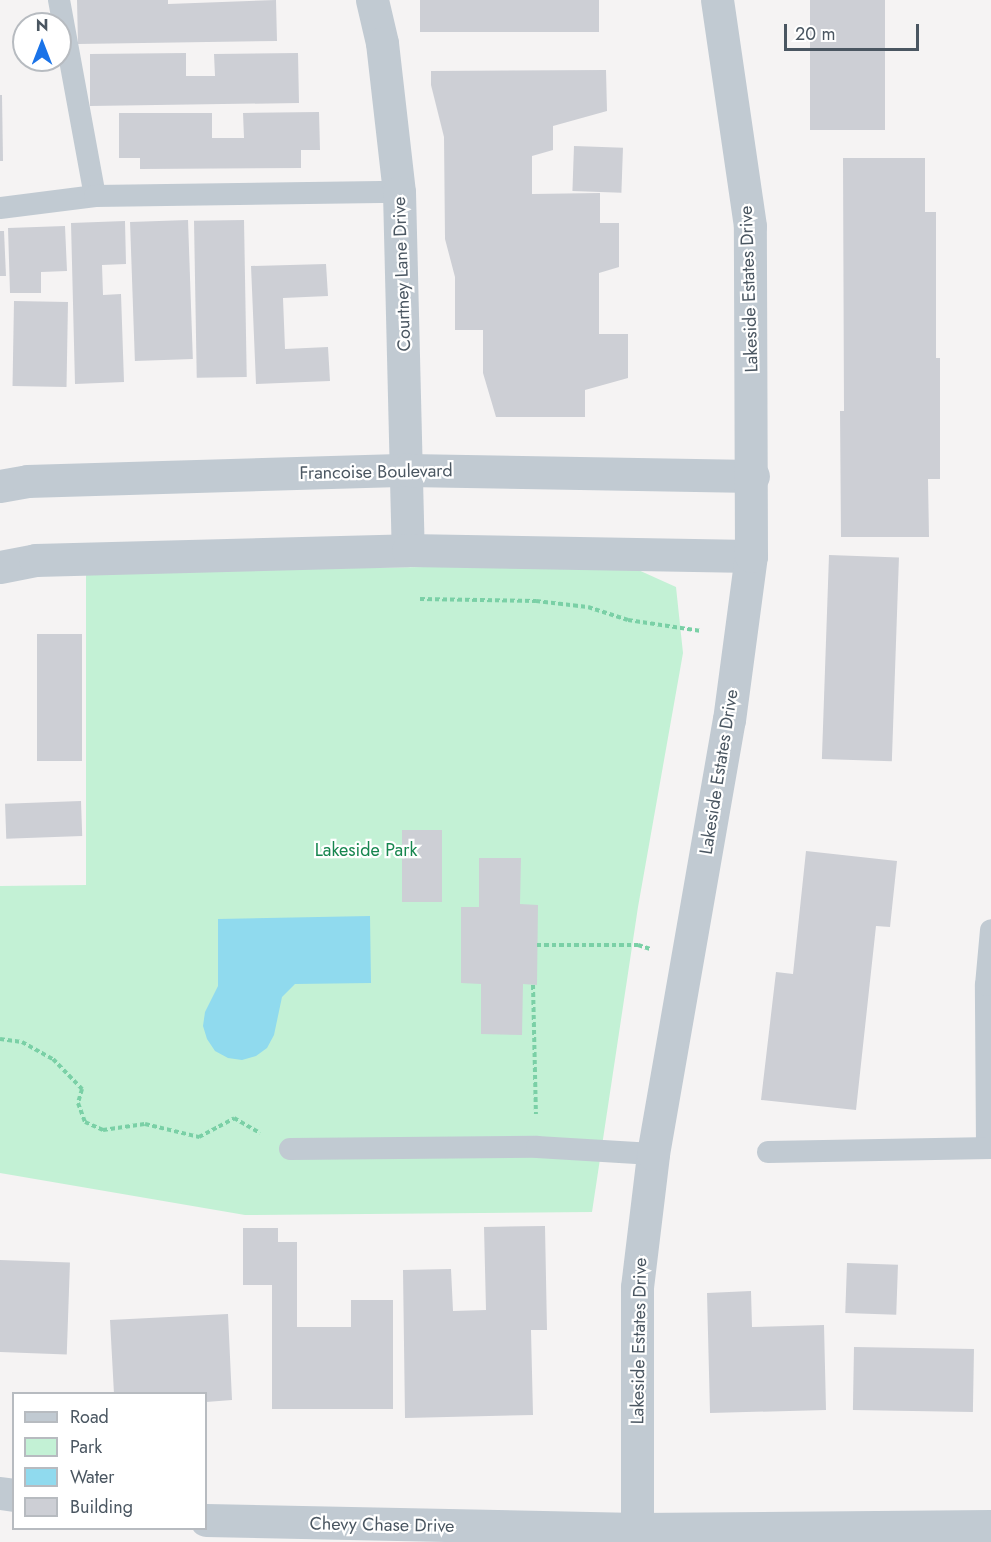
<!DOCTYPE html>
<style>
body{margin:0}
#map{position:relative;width:991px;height:1542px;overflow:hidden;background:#f5f3f3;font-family:Jost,sans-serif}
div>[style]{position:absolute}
.green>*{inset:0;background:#c3f1d5}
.water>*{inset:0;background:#90daee}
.building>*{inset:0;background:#cdcfd5;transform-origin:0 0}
.path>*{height:4px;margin-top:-2px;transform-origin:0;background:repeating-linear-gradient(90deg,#7ad0a6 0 4.5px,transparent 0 7.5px)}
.lane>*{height:22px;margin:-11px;padding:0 11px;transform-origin:11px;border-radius:11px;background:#c1cad2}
.street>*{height:33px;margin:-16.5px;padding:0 16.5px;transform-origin:16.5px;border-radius:16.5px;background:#c1cad2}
span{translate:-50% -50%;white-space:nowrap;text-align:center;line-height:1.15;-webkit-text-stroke:4.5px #fff;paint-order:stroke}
.street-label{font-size:18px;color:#4a5661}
.park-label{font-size:18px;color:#17864f}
.legend{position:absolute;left:12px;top:1392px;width:195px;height:138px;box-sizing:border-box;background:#fff;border:2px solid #b7bbc0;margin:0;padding:8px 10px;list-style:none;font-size:18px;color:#4a5661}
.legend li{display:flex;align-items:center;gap:12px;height:30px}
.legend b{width:30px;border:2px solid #b7bbc0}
.north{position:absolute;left:12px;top:12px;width:60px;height:60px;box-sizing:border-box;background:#fff;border:2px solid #b7bbc0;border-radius:50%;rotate:0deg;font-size:16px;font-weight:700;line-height:24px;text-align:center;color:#4a5661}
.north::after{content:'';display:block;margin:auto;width:21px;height:27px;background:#1a73e8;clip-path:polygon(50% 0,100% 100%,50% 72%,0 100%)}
.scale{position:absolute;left:784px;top:24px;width:135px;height:27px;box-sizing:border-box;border:3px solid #4a5661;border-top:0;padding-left:8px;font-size:18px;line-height:21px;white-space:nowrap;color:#4a5661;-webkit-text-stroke:4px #fff;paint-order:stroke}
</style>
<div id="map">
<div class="green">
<div style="clip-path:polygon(625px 564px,676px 587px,683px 653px,638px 907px,592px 1212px,245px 1215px,0 1173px,0 886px,86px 885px,86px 572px)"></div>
</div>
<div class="water">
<div style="clip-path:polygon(370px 916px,371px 983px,295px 984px,282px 997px,274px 1035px,267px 1048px,256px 1056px,242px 1060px,228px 1058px,215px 1051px,207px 1039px,203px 1026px,205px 1012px,218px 986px,218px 919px)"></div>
</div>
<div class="building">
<div style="clip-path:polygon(77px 0,168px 0,168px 4px,276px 0,277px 41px,78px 44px)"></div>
<div style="left:420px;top:0;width:179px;height:32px"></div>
<div style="left:810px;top:0;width:75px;height:130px"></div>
<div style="clip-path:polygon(186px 53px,186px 76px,215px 76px,214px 54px,298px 53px,299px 103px,90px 106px,90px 54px)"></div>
<div style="clip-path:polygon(606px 70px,607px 111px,553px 126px,553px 150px,532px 156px,532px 194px,600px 193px,600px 223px,619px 223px,619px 267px,599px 273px,599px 334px,628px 334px,628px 378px,585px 390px,585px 417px,496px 417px,483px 373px,483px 330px,455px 330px,455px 277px,445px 239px,444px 137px,431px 85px,431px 71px)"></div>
<div style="clip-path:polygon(0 95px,2px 95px,3px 161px,0 161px)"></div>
<div style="clip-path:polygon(319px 112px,320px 150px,301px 150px,301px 168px,140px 169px,140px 158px,119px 158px,119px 113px,212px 113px,212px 138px,244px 138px,243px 113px)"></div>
<div style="left:574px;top:146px;width:49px;height:45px;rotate:2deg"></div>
<div style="clip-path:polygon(843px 158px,925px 158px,925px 212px,936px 212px,936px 358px,940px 358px,940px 479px,928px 479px,929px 537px,841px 537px,840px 411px,844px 411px)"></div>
<div style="left:188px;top:220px;width:139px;height:58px;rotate:88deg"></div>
<div style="left:244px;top:220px;width:157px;height:50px;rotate:89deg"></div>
<div style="clip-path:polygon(125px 221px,126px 264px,102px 265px,103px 295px,121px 294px,124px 382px,75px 384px,71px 223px)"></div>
<div style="clip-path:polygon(65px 226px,67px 271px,41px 272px,41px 293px,10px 293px,8px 228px)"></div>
<div style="clip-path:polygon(0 231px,4px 231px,6px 276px,0 276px)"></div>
<div style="clip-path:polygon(326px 264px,328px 296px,283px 298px,285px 349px,328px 347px,330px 381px,256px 384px,251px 266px)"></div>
<div style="left:14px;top:301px;width:54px;height:85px;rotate:1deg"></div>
<div style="left:829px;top:555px;width:70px;height:204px;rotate:2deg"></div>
<div style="left:37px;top:634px;width:45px;height:127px"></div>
<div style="left:81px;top:801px;width:35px;height:76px;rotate:88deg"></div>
<div style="left:402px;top:830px;width:40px;height:72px"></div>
<div style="clip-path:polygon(806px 851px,897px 861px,890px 927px,876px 926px,856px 1110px,761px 1100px,776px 972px,793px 974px)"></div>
<div style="clip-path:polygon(479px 858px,521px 858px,520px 904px,538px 905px,537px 985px,523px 984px,522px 1035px,481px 1034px,481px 984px,461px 983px,461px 907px,479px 907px)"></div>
<div style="clip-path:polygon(545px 1226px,547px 1330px,531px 1330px,533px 1415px,405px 1418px,403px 1270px,451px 1269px,453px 1311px,486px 1310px,484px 1227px)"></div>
<div style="clip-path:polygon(243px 1228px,278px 1228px,278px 1242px,297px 1242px,297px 1327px,351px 1327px,351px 1300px,393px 1300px,393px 1409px,272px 1409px,272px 1285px,243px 1285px)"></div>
<div style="left:0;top:1260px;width:70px;height:92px;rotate:2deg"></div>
<div style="left:847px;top:1263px;width:51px;height:50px;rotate:2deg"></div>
<div style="clip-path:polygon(751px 1291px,752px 1327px,824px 1325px,826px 1410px,710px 1413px,707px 1293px)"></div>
<div style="clip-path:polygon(228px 1314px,232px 1400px,206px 1402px,206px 1394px,114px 1394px,110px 1320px)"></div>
<div style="left:854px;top:1347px;width:120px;height:63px;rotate:1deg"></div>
</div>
<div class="path">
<div style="left:420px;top:599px;width:116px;rotate:1deg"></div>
<div style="left:536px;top:601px;width:52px;rotate:6.6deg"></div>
<div style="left:588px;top:607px;width:42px;rotate:18deg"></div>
<div style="left:628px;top:620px;width:74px;rotate:8.6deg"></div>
<div style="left:537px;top:945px;width:101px"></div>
<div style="left:638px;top:945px;width:13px;rotate:18deg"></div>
<div style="left:533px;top:985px;width:129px;rotate:88.7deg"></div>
<div style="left:0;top:1039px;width:22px;rotate:8deg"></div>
<div style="left:22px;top:1042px;width:35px;rotate:29deg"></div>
<div style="left:53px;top:1059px;width:42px;rotate:46deg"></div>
<div style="left:82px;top:1089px;width:15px;rotate:106deg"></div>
<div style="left:78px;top:1103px;width:20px;rotate:70deg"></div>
<div style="left:85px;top:1122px;width:20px;rotate:24deg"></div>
<div style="left:103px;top:1130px;width:42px;rotate:-8.1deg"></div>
<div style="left:145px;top:1124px;width:56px;rotate:13.5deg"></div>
<div style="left:199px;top:1137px;width:40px;rotate:-28deg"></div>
<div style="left:234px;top:1118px;width:30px;rotate:30deg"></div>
</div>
<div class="lane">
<div style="left:59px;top:0;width:199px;rotate:79.6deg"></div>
<div style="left:0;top:208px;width:96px;rotate:-7.2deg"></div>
<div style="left:95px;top:196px;width:304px;rotate:-0.8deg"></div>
<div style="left:987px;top:1148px;width:163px;rotate:-90.4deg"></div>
<div style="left:986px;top:985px;width:55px;rotate:-84.8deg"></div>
<div style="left:290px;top:1149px;width:247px;rotate:-0.5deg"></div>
<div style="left:537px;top:1147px;width:116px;rotate:3.5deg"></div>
<div style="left:768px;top:1152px;width:223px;rotate:-1deg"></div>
</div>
<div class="street">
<div style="left:372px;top:0;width:44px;rotate:76.9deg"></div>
<div style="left:382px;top:43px;width:150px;rotate:83.5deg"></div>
<div style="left:399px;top:192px;width:358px;rotate:88.6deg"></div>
<div style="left:0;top:486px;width:27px;rotate:-10deg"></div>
<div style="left:27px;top:481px;width:381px;rotate:-1.7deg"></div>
<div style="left:408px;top:470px;width:345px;rotate:1deg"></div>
<div style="left:0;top:567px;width:36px;rotate:-11deg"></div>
<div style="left:35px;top:560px;width:373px;rotate:-1.5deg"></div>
<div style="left:408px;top:550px;width:343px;rotate:1deg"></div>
<div style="left:0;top:1493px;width:14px;rotate:8deg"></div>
<div style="left:206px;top:1520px;width:431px;rotate:1.2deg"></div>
<div style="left:637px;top:1529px;width:354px;rotate:-0.5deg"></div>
<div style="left:637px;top:1542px;width:255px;rotate:-90deg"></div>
<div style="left:637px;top:1287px;width:134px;rotate:-83.1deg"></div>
<div style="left:653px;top:1154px;width:441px;rotate:-80.1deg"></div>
<div style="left:729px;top:720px;width:165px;rotate:-82.4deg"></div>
<div style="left:751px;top:556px;width:330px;rotate:-90.2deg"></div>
<div style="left:750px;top:226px;width:228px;rotate:-98.3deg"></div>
</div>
<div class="street-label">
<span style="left:402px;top:274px;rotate:-92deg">Courtney Lane Drive</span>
<span style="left:749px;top:289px;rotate:-92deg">Lakeside Estates Drive</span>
<span style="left:376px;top:472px;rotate:-1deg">Francoise Boulevard</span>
<span style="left:719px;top:772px;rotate:-81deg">Lakeside Estates Drive</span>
<span style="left:639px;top:1341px;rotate:-89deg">Lakeside Estates Drive</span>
<span style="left:382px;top:1525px;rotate:1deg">Chevy Chase Drive</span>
</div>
<div class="park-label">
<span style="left:366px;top:850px">Lakeside Park</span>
</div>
<ul class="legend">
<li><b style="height:8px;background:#c1cad2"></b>Road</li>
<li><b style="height:16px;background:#c3f1d5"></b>Park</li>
<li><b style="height:16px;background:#90daee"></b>Water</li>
<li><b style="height:16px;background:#cdcfd5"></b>Building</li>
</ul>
<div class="north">N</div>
<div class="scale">20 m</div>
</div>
